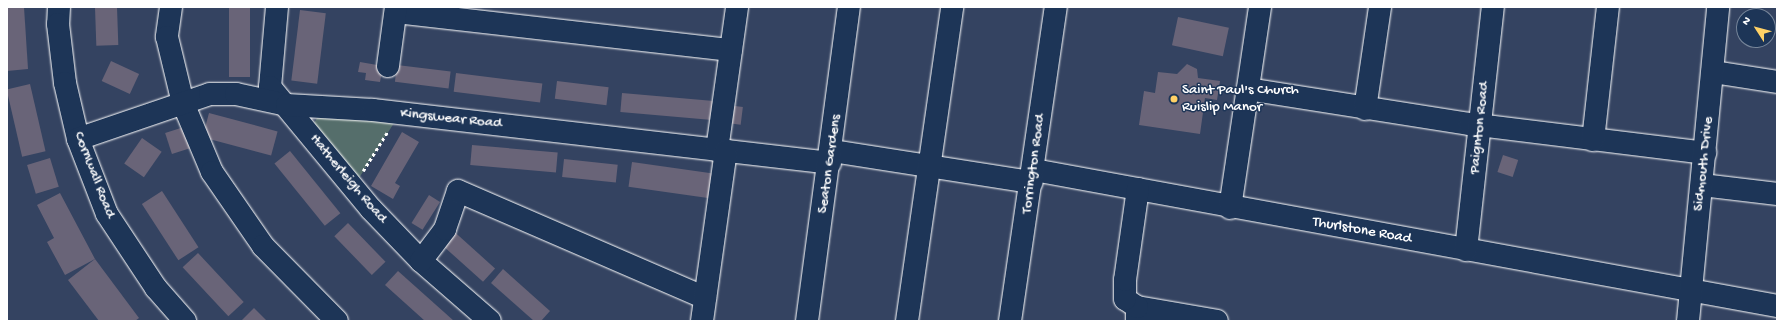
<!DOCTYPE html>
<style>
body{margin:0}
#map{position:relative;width:1784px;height:328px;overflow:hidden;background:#344361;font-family:"Gochi Hand",sans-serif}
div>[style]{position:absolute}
.green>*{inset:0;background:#556e6b}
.building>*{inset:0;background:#696478;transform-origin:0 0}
.path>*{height:2.5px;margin-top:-1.25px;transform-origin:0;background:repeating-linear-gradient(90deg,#fff 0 3px,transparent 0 6px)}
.roads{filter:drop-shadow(0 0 1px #fff) drop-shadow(0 0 1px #fff)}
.minor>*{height:22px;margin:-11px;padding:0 11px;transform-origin:11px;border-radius:11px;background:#1d3557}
.dots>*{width:11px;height:11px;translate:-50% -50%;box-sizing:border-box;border:2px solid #1d3557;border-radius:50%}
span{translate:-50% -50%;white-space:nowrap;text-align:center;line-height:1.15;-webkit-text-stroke:3px #1d3557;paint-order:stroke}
.poi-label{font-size:15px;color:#fff}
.left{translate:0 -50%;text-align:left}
.street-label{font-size:15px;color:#fff}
.frame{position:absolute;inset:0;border:8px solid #fff;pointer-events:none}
.north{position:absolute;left:1736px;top:8px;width:40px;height:40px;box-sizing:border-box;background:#1d3557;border:1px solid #77869a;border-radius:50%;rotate:306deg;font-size:11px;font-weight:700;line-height:16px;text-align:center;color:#fff}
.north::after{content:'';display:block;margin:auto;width:14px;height:18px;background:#ffd166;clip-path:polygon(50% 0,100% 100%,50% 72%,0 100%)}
</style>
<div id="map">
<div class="green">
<div style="clip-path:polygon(319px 115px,394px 123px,359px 178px,314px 123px)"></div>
</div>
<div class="building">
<div style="clip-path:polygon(7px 7px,24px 7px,28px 69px,7px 71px)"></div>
<div style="left:117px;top:7px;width:38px;height:22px;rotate:88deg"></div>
<div style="left:229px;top:7px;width:21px;height:70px"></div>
<div style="left:300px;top:10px;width:26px;height:71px;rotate:7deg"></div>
<div style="left:1178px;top:17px;width:52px;height:29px;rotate:12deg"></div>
<div style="left:111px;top:61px;width:31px;height:22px;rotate:25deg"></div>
<div style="clip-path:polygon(360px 62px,383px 66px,380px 82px,365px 80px,366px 73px,358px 72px)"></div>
<div style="clip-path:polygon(1187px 64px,1197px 69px,1198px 78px,1220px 81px,1217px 100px,1205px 98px,1200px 134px,1139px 125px,1144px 91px,1155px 93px,1158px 72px,1177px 74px)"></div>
<div style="left:397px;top:65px;width:54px;height:17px;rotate:7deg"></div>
<div style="left:456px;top:73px;width:87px;height:19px;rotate:7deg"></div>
<div style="left:557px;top:81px;width:52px;height:18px;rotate:7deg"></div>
<div style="left:30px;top:84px;width:69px;height:24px;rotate:77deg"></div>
<div style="left:622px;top:93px;width:95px;height:19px;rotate:5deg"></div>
<div style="left:727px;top:105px;width:16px;height:18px;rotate:7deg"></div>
<div style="left:209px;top:113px;width:71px;height:25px;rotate:15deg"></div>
<div style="left:187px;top:126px;width:22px;height:23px;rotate:72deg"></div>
<div style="clip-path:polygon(402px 132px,419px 142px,395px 183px,400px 186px,393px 199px,371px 186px)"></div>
<div style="left:142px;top:138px;width:24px;height:31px;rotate:35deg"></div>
<div style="left:472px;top:145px;width:86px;height:20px;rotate:5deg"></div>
<div style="left:290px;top:151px;width:80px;height:20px;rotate:51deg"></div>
<div style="left:1503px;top:155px;width:16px;height:18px;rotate:18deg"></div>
<div style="left:50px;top:158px;width:30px;height:24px;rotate:73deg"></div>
<div style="left:564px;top:159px;width:54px;height:18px;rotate:6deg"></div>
<div style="left:632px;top:162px;width:89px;height:25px;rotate:8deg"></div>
<div style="left:162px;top:191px;width:67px;height:24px;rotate:57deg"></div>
<div style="clip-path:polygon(60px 193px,95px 259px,65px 275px,47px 242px,54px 238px,37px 205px)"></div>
<div style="left:429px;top:195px;width:13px;height:33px;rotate:32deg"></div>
<div style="left:348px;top:223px;width:54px;height:19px;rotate:46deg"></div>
<div style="left:449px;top:227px;width:62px;height:18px;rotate:42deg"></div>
<div style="left:198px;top:253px;width:67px;height:21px;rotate:47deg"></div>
<div style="clip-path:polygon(95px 259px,139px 318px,135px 321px,99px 321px,68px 280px)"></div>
<div style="clip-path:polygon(503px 269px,550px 311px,541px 321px,534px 321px,491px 283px)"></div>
<div style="clip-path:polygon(398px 271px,454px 321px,425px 321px,385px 285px)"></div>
<div style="clip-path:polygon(254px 308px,267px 321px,241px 321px)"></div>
</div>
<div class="path">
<div style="left:363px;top:171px;width:47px;rotate:-58deg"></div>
</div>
<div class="roads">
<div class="minor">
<div style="left:59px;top:7px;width:17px;rotate:93deg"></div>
<div style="left:58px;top:24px;width:59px;rotate:83.2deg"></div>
<div style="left:65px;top:83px;width:57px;rotate:76.9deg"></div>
<div style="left:78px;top:139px;width:80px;rotate:68.9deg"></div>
<div style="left:107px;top:214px;width:89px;rotate:56.5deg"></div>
<div style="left:156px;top:288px;width:44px;rotate:48.7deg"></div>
<div style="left:171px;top:7px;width:30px;rotate:98deg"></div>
<div style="left:167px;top:37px;width:68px;rotate:76.4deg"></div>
<div style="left:183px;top:103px;width:75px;rotate:67.2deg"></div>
<div style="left:212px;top:172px;width:90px;rotate:55.4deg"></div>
<div style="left:263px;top:246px;width:105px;rotate:45.4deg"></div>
<div style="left:277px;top:7px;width:80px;rotate:95deg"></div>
<div style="left:270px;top:87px;width:158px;rotate:50.4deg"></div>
<div style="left:371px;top:209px;width:72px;rotate:46.1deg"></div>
<div style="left:421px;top:261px;width:91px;rotate:41deg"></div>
<div style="left:396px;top:12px;width:337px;rotate:6.5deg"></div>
<div style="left:388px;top:66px;width:60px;rotate:-82.3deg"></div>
<div style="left:1714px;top:72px;width:64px;rotate:9deg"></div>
<div style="left:1248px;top:89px;width:225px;rotate:9deg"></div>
<div style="left:1470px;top:124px;width:237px;rotate:7deg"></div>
<div style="left:1365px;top:109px;width:103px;rotate:-81.6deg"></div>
<div style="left:78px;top:139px;width:139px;rotate:-18.8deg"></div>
<div style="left:210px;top:94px;width:26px"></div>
<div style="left:236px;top:94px;width:52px;rotate:12.2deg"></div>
<div style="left:287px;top:105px;width:86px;rotate:3.3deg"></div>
<div style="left:373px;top:110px;width:460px;rotate:6.6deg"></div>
<div style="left:1593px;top:140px;width:134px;rotate:-83.6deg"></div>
<div style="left:717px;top:150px;width:144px;rotate:-82deg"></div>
<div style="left:833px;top:151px;width:201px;rotate:8.9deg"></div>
<div style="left:1034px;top:170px;width:755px;rotate:10.37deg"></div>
<div style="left:1702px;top:185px;width:76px;rotate:6.8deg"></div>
<div style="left:1230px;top:208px;width:203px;rotate:-81.5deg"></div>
<div style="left:1466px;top:250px;width:244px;rotate:-83.7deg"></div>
<div style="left:421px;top:261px;width:40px;rotate:-53deg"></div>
<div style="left:445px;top:229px;width:40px;rotate:-71.1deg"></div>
<div style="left:458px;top:191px;width:269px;rotate:23.4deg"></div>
<div style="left:1137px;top:307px;width:81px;rotate:9.9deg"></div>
<div style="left:702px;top:321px;width:172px;rotate:-82deg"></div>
<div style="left:807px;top:321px;width:317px;rotate:-82.4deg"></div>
<div style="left:907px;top:321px;width:317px;rotate:-81.8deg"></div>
<div style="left:1010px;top:321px;width:317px;rotate:-81.7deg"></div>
<div style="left:1137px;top:321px;width:14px;rotate:-90deg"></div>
<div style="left:1137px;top:307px;width:14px;rotate:-146deg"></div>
<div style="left:1125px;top:299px;width:19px;rotate:-90deg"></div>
<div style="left:1125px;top:280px;width:92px;rotate:-81.9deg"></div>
<div style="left:1688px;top:321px;width:315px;rotate:-84.5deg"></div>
</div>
</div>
<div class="dots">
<div style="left:1174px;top:99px;background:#ffd166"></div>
</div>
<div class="poi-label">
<span class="left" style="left:1182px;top:99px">Saint Paul's Church<br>Ruislip Manor</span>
</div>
<div class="street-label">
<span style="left:451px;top:119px;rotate:6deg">Kingswear Road</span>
<span style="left:1480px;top:128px;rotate:-84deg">Paignton Road</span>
<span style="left:830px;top:164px;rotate:-82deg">Seaton Gardens</span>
<span style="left:1034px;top:164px;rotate:-82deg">Torrington Road</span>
<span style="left:1704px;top:164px;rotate:-84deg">Sidmouth Drive</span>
<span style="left:94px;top:175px;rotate:69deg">Cornwall Road</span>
<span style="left:348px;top:179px;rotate:50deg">Hatherleigh Road</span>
<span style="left:1362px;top:231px;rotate:10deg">Thurlstone Road</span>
</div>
<div class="frame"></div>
<div class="north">N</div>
</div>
